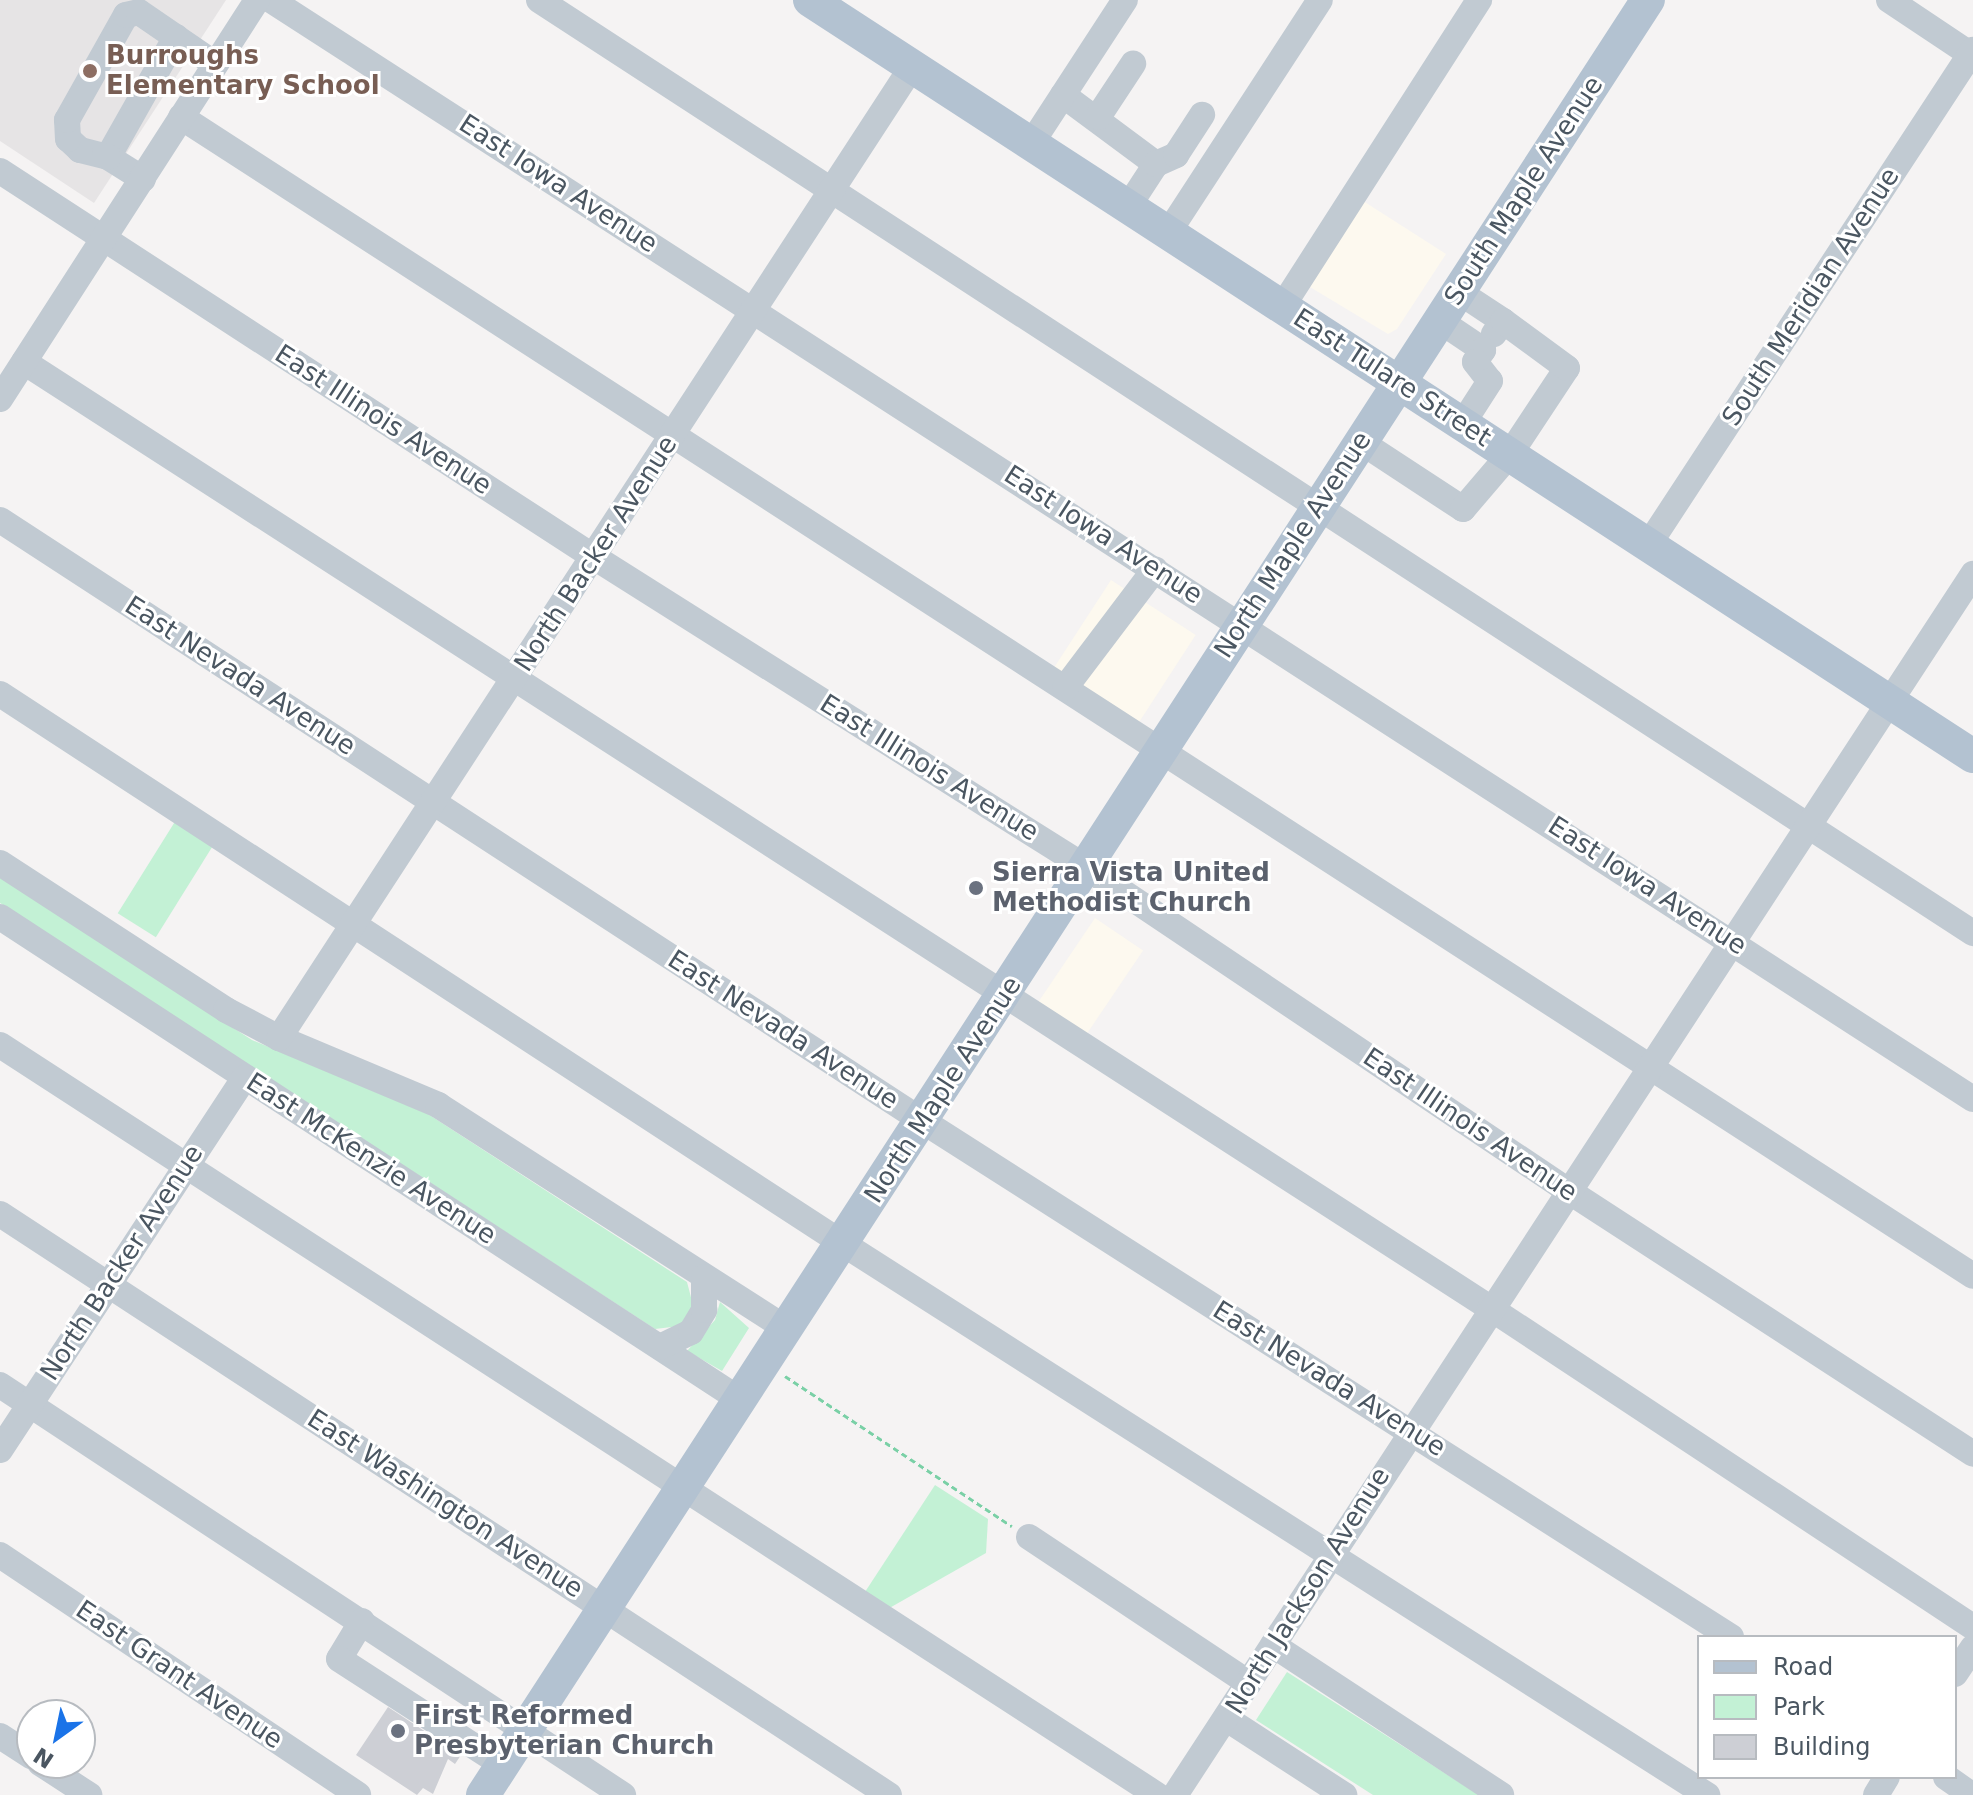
<!DOCTYPE html>
<style>
body{margin:0}
#map{position:relative;width:1973px;height:1795px;overflow:hidden;background:#f5f3f3;font-family:"DejaVu Sans",sans-serif}
div>[style]{position:absolute}
.commercial>*{inset:0;background:#fdf9ef;transform-origin:0 0}
.education>*{inset:0;background:#e6e4e5}
.green>*{inset:0;background:#c3f1d5;transform-origin:0 0}
.building>*{inset:0;background:#cdcfd5}
.path>*{height:3px;margin-top:-1.5px;transform-origin:0;background:repeating-linear-gradient(90deg,#7ad0a6 0 6px,transparent 0 10px)}
.minor>*{height:26px;margin:-13px;padding:0 13px;transform-origin:13px;border-radius:13px;background:#c1cad2}
.major>*{height:34px;margin:-17px;padding:0 17px;transform-origin:17px;border-radius:17px;background:#b3c2d1}
.dots>*{width:22px;height:22px;translate:-50% -50%;box-sizing:border-box;border:4px solid #fff;border-radius:50%}
span{translate:-50% -50%;white-space:nowrap;text-align:center;line-height:1.15;-webkit-text-stroke:6px #fff;paint-order:stroke}
.education-label{font-size:26px;color:#785e54;font-weight:700}
.left{translate:0 -50%;text-align:left}
.street-label{font-size:26px;color:#4a5661}
.worship-label{font-size:26px;color:#5b616d;font-weight:700}
.legend{position:absolute;left:1697px;top:1635px;width:260px;height:144px;box-sizing:border-box;background:#fff;border:2px solid #b7bbc0;margin:0;padding:10px 14px;list-style:none;font-size:24px;color:#4a5661}
.legend li{display:flex;align-items:center;gap:16px;height:40px}
.legend b{width:40px;border:2px solid #b7bbc0}
.north{position:absolute;left:16px;top:1699px;width:80px;height:80px;box-sizing:border-box;background:#fff;border:2px solid #b7bbc0;border-radius:50%;rotate:213deg;font-size:22px;font-weight:700;line-height:32px;text-align:center;color:#4a5661}
.north::after{content:'';display:block;margin:auto;width:28px;height:36px;background:#1a73e8;clip-path:polygon(50% 0,100% 100%,50% 72%,0 100%)}
</style>
<div id="map">
<div class="commercial">
<div style="clip-path:polygon(1360px 199px,1446px 254px,1397px 329px,1388px 334px,1305px 284px)"></div>
<div style="left:1111px;top:580px;width:101px;height:111px;rotate:33deg"></div>
<div style="left:1095px;top:918px;width:58px;height:111px;rotate:34deg"></div>
</div>
<div class="education">
<div style="clip-path:polygon(0 0,226px 0,94px 203px,0 141px)"></div>
</div>
<div class="green">
<div style="left:176px;top:820px;width:45px;height:110px;rotate:32deg"></div>
<div style="clip-path:polygon(0 877px,252px 1040px,428px 1114px,687px 1282px,693px 1305px,680px 1326px,655px 1329px,0 903px)"></div>
<div style="clip-path:polygon(720px 1302px,749px 1328px,722px 1371px,687px 1351px,715px 1320px)"></div>
<div style="clip-path:polygon(935px 1485px,988px 1519px,986px 1553px,886px 1610px,863px 1595px)"></div>
<div style="clip-path:polygon(1287px 1672px,1479px 1795px,1373px 1795px,1256px 1720px)"></div>
</div>
<div class="building">
<div style="clip-path:polygon(388px 1707px,461px 1755px,455px 1764px,448px 1759px,433px 1794px,423px 1788px,417px 1795px,356px 1755px)"></div>
</div>
<div class="path">
<div style="left:785px;top:1376px;width:272px;rotate:33.5deg"></div>
</div>
<div class="minor">
<div style="left:271px;top:0;width:2026px;rotate:32.85deg"></div>
<div style="left:539px;top:0;width:1711px;rotate:33.05deg"></div>
<div style="left:1889px;top:0;width:101px;rotate:33.7deg"></div>
<div style="left:1063px;top:95px;width:116px;rotate:36.6deg"></div>
<div style="left:1156px;top:164px;width:51px;rotate:123.1deg"></div>
<div style="left:181px;top:117px;width:2134px;rotate:32.89deg"></div>
<div style="left:1098px;top:117px;width:64px;rotate:-56.6deg"></div>
<div style="left:1031px;top:144px;width:172px;rotate:-56.9deg"></div>
<div style="left:108px;top:157px;width:138px;rotate:-60.5deg"></div>
<div style="left:1156px;top:164px;width:22px;rotate:-24deg"></div>
<div style="left:1176px;top:155px;width:48px;rotate:-57deg"></div>
<div style="left:0;top:171px;width:708px;rotate:33.02deg"></div>
<div style="left:594px;top:557px;width:583px;rotate:32.25deg"></div>
<div style="left:1087px;top:868px;width:578px;rotate:33.86deg"></div>
<div style="left:1567px;top:1190px;width:484px;rotate:33deg"></div>
<div style="left:143px;top:179px;width:41px;rotate:-147.8deg"></div>
<div style="left:108px;top:157px;width:29px;rotate:-166deg"></div>
<div style="left:80px;top:150px;width:16px;rotate:-137deg"></div>
<div style="left:68px;top:139px;width:19px;rotate:-93deg"></div>
<div style="left:67px;top:120px;width:120px;rotate:-60.7deg"></div>
<div style="left:126px;top:15px;width:13px;rotate:-13deg"></div>
<div style="left:139px;top:12px;width:92px;rotate:34.4deg"></div>
<div style="left:1168px;top:233px;width:278px;rotate:-56.9deg"></div>
<div style="left:1459px;top:292px;width:53px;rotate:33.4deg"></div>
<div style="left:1503px;top:321px;width:16px;rotate:125deg"></div>
<div style="left:1282px;top:307px;width:365px;rotate:-57.3deg"></div>
<div style="left:1440px;top:321px;width:52px;rotate:34deg"></div>
<div style="left:1483px;top:350px;width:14px;rotate:124deg"></div>
<div style="left:1475px;top:362px;width:24px;rotate:52deg"></div>
<div style="left:1490px;top:381px;width:50px;rotate:122.7deg"></div>
<div style="left:24px;top:362px;width:1745px;rotate:32.83deg"></div>
<div style="left:1490px;top:1308px;width:579px;rotate:33.44deg"></div>
<div style="left:0;top:399px;width:475px;rotate:-57.2deg"></div>
<div style="left:1361px;top:442px;width:122px;rotate:33.3deg"></div>
<div style="left:1463px;top:509px;width:72px;rotate:-49.5deg"></div>
<div style="left:1510px;top:454px;width:103px;rotate:-56.5deg"></div>
<div style="left:1567px;top:368px;width:79px;rotate:-143.7deg"></div>
<div style="left:0;top:520px;width:1099px;rotate:33.08deg"></div>
<div style="left:921px;top:1120px;width:961px;rotate:32.55deg"></div>
<div style="left:1649px;top:544px;width:591px;rotate:-56.74deg"></div>
<div style="left:1065px;top:688px;width:149px;rotate:-52.9deg"></div>
<div style="left:0;top:694px;width:1009px;rotate:33.11deg"></div>
<div style="left:845px;top:1245px;width:1023px;rotate:32.54deg"></div>
<div style="left:0;top:863px;width:270px;rotate:33deg"></div>
<div style="left:226px;top:1010px;width:60px;rotate:27.8deg"></div>
<div style="left:279px;top:1038px;width:173px;rotate:22.8deg"></div>
<div style="left:438px;top:1105px;width:416px;rotate:32.7deg"></div>
<div style="left:0;top:917px;width:886px;rotate:33.12deg"></div>
<div style="left:279px;top:1038px;width:1158px;rotate:-56.91deg"></div>
<div style="left:0;top:1045px;width:1379px;rotate:32.95deg"></div>
<div style="left:0;top:1214px;width:1062px;rotate:33.17deg"></div>
<div style="left:660px;top:1347px;width:34px;rotate:-26deg"></div>
<div style="left:691px;top:1332px;width:26px;rotate:-59deg"></div>
<div style="left:704px;top:1310px;width:33px;rotate:-90deg"></div>
<div style="left:0;top:1385px;width:746px;rotate:33.35deg"></div>
<div style="left:0;top:1450px;width:446px;rotate:-56.7deg"></div>
<div style="left:1029px;top:1537px;width:264px;rotate:33.6deg"></div>
<div style="left:0;top:1555px;width:431px;rotate:33.8deg"></div>
<div style="left:362px;top:1621px;width:44px;rotate:121.2deg"></div>
<div style="left:339px;top:1659px;width:195px;rotate:32.9deg"></div>
<div style="left:1273px;top:1645px;width:273px;rotate:33.3deg"></div>
<div style="left:1955px;top:1674px;width:32px;rotate:-56deg"></div>
<div style="left:1227px;top:1719px;width:140px;rotate:33deg"></div>
<div style="left:0;top:1736px;width:38px;rotate:33deg"></div>
<div style="left:40px;top:1763px;width:59px;rotate:33.1deg"></div>
<div style="left:1946px;top:1777px;width:32px;rotate:35deg"></div>
<div style="left:1175px;top:1795px;width:1459px;rotate:-56.83deg"></div>
<div style="left:1876px;top:1795px;width:21px;rotate:-59deg"></div>
</div>
<div class="major">
<div style="left:810px;top:0;width:1387px;rotate:33.03deg"></div>
<div style="left:483px;top:1795px;width:2140px;rotate:-57.02deg"></div>
</div>
<div class="dots">
<div style="left:90px;top:71px;background:#8d6e63"></div>
<div style="left:976px;top:888px;background:#6b7280"></div>
<div style="left:398px;top:1731px;background:#6b7280"></div>
</div>
<div class="education-label">
<span class="left" style="left:106px;top:71px">Burroughs<br>Elementary School</span>
</div>
<div class="street-label">
<span style="left:558px;top:184px;rotate:33deg">East Iowa Avenue</span>
<span style="left:1524px;top:191px;rotate:-57deg">South Maple Avenue</span>
<span style="left:1811px;top:297px;rotate:-57deg">South Meridian Avenue</span>
<span style="left:1392px;top:378px;rotate:33deg">East Tulare Street</span>
<span style="left:383px;top:420px;rotate:33deg">East Illinois Avenue</span>
<span style="left:1103px;top:535px;rotate:33deg">East Iowa Avenue</span>
<span style="left:1293px;top:545px;rotate:-57deg">North Maple Avenue</span>
<span style="left:596px;top:554px;rotate:-57deg">North Backer Avenue</span>
<span style="left:240px;top:676px;rotate:33deg">East Nevada Avenue</span>
<span style="left:929px;top:768px;rotate:32deg">East Illinois Avenue</span>
<span style="left:1647px;top:886px;rotate:33deg">East Iowa Avenue</span>
<span style="left:783px;top:1030px;rotate:33deg">East Nevada Avenue</span>
<span style="left:943px;top:1090px;rotate:-57deg">North Maple Avenue</span>
<span style="left:1470px;top:1125px;rotate:34deg">East Illinois Avenue</span>
<span style="left:371px;top:1159px;rotate:33deg">East McKenzie Avenue</span>
<span style="left:122px;top:1263px;rotate:-57deg">North Backer Avenue</span>
<span style="left:1329px;top:1379px;rotate:32deg">East Nevada Avenue</span>
<span style="left:445px;top:1504px;rotate:33deg">East Washington Avenue</span>
<span style="left:1308px;top:1591px;rotate:-58deg">North Jackson Avenue</span>
<span style="left:179px;top:1675px;rotate:34deg">East Grant Avenue</span>
</div>
<div class="worship-label">
<span class="left" style="left:992px;top:888px">Sierra Vista United<br>Methodist Church</span>
<span class="left" style="left:414px;top:1731px">First Reformed<br>Presbyterian Church</span>
</div>
<ul class="legend">
<li><b style="height:10px;background:#b3c2d1"></b>Road</li>
<li><b style="height:22px;background:#c3f1d5"></b>Park</li>
<li><b style="height:22px;background:#cdcfd5"></b>Building</li>
</ul>
<div class="north">N</div>
</div>
